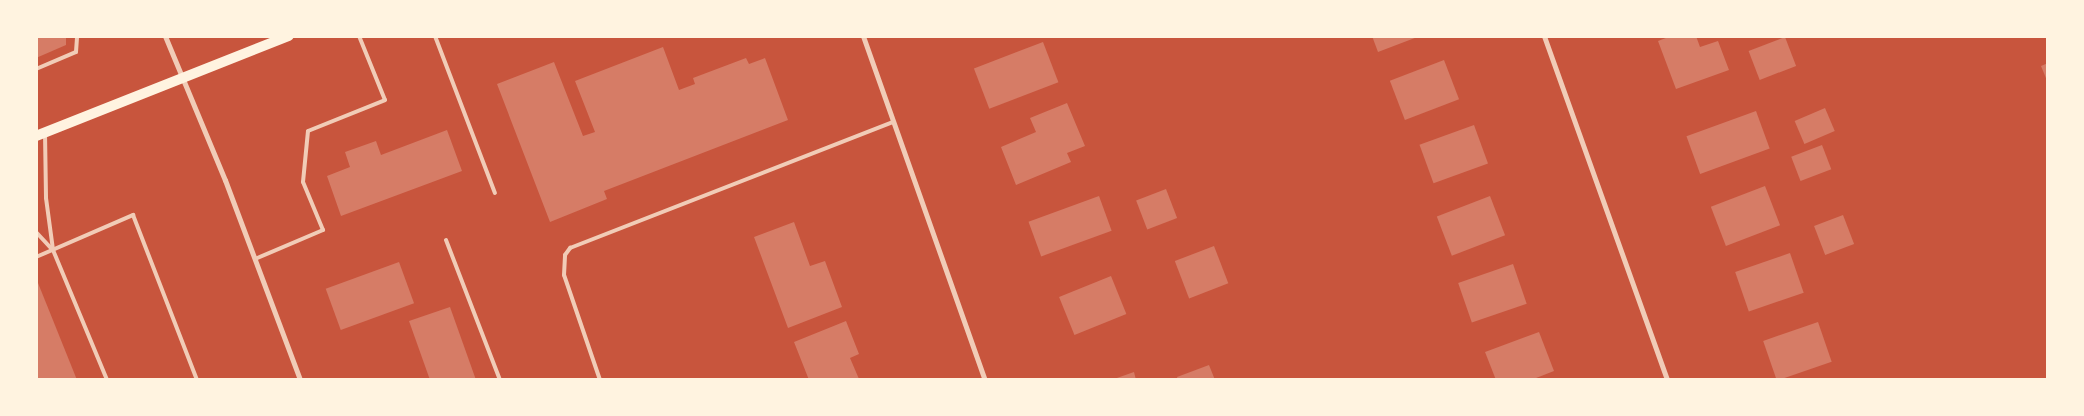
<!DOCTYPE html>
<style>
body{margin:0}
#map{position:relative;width:2084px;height:416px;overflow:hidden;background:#c8553d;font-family:"Asap Condensed",sans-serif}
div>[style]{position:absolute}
.building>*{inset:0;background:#d67c66;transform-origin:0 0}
.service>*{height:4px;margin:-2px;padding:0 2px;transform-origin:2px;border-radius:2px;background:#f1ccb7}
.minor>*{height:5px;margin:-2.5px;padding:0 2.5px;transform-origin:2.5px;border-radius:2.5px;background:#f1ccb7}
.secondary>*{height:10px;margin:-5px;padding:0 5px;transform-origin:5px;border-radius:5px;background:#fff3e0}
span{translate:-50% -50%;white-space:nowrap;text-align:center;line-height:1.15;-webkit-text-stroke:5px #fff3e0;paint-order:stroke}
.frame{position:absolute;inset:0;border:38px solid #fff3e0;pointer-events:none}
</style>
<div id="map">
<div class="building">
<div style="clip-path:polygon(36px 36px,66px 36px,66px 45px,36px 58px)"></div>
<div style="clip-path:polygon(1372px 36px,1420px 36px,1378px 52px)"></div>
<div style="clip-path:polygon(1671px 36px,1696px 36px,1700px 47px,1718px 41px,1729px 70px,1676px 89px,1658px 41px)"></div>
<div style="left:1785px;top:37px;width:31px;height:39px;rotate:69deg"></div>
<div style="left:1043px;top:42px;width:43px;height:74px;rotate:69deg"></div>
<div style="clip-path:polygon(663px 47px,679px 90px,695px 84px,693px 78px,746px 58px,749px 64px,765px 58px,788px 120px,604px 191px,607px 199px,550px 222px,497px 84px,554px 62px,583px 136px,595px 132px,575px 81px)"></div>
<div style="left:1444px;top:60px;width:42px;height:58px;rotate:69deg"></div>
<div style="clip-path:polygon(2048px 63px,2048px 83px,2041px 66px)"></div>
<div style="clip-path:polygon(1067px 103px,1085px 146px,1067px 153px,1071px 162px,1016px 185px,1001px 147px,1036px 132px,1030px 118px)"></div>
<div style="left:1825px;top:108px;width:25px;height:33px;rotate:67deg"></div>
<div style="left:1756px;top:111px;width:40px;height:74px;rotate:70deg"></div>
<div style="left:1474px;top:125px;width:41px;height:58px;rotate:70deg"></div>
<div style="clip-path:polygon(447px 130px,462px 171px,341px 216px,327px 176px,350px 167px,345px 152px,376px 141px,381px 155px)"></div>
<div style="left:1822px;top:145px;width:26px;height:33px;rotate:69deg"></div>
<div style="left:1765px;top:186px;width:42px;height:58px;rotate:69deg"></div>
<div style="left:1166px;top:189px;width:31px;height:32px;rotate:69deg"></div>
<div style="left:1099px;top:196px;width:37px;height:75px;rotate:70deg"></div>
<div style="left:1490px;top:196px;width:42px;height:57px;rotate:69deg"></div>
<div style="left:1843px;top:215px;width:31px;height:31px;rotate:69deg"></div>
<div style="clip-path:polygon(794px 222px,810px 266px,825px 261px,842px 307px,788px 328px,754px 237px)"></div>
<div style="left:1214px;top:246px;width:40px;height:42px;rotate:69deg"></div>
<div style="left:1790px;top:253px;width:42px;height:58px;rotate:71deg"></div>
<div style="left:399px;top:262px;width:44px;height:78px;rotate:70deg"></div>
<div style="left:1513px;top:264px;width:42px;height:58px;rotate:71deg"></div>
<div style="left:1111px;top:276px;width:41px;height:56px;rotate:68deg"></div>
<div style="clip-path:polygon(36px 278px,77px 380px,36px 380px)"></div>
<div style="clip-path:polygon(450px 307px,476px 380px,430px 380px,409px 321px)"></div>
<div style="clip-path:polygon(846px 321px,859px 354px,850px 358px,859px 379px,809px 380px,794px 342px)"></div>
<div style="left:1818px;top:322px;width:42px;height:58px;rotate:71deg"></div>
<div style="clip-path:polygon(1539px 332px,1554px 371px,1531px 380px,1496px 380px,1485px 352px)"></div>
<div style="clip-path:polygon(1209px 365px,1215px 380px,1178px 380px,1177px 377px)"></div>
<div style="clip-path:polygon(1134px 372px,1136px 380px,1114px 380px,1114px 379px)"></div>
</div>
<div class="service">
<div style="left:435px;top:36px;width:168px;rotate:69.1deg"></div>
<div style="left:1140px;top:36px;width:8px"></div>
<div style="left:36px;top:69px;width:43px;rotate:-23deg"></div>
<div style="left:76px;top:52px;width:16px;rotate:-86deg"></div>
<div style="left:45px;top:133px;width:65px;rotate:89.1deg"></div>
<div style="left:46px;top:198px;width:52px;rotate:82.3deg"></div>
<div style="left:53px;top:250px;width:141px;rotate:67.4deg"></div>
<div style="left:36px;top:232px;width:25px;rotate:47deg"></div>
<div style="left:446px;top:240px;width:150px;rotate:68.9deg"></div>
<div style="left:36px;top:257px;width:106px;rotate:-23.4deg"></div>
<div style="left:133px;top:215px;width:177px;rotate:68.8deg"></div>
<div style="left:255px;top:259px;width:74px;rotate:-23.1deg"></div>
<div style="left:323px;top:230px;width:52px;rotate:-112.6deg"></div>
<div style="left:303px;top:182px;width:51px;rotate:-84.4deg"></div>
<div style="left:308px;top:131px;width:83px;rotate:-21.9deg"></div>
<div style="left:385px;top:100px;width:69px;rotate:-112.1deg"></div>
<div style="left:600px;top:380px;width:111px;rotate:-108.9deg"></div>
<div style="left:564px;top:275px;width:20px;rotate:-87deg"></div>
<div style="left:565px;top:255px;width:9px;rotate:-54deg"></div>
<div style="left:570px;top:248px;width:347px;rotate:-21.3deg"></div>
</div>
<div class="minor">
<div style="left:165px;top:36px;width:156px;rotate:67.4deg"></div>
<div style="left:225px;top:180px;width:214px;rotate:69.4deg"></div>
<div style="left:863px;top:36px;width:365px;rotate:70.5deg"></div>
<div style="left:1544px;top:36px;width:365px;rotate:70.3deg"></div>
</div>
<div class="secondary">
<div style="left:36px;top:136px;width:272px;rotate:-21.6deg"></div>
</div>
<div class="frame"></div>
</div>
